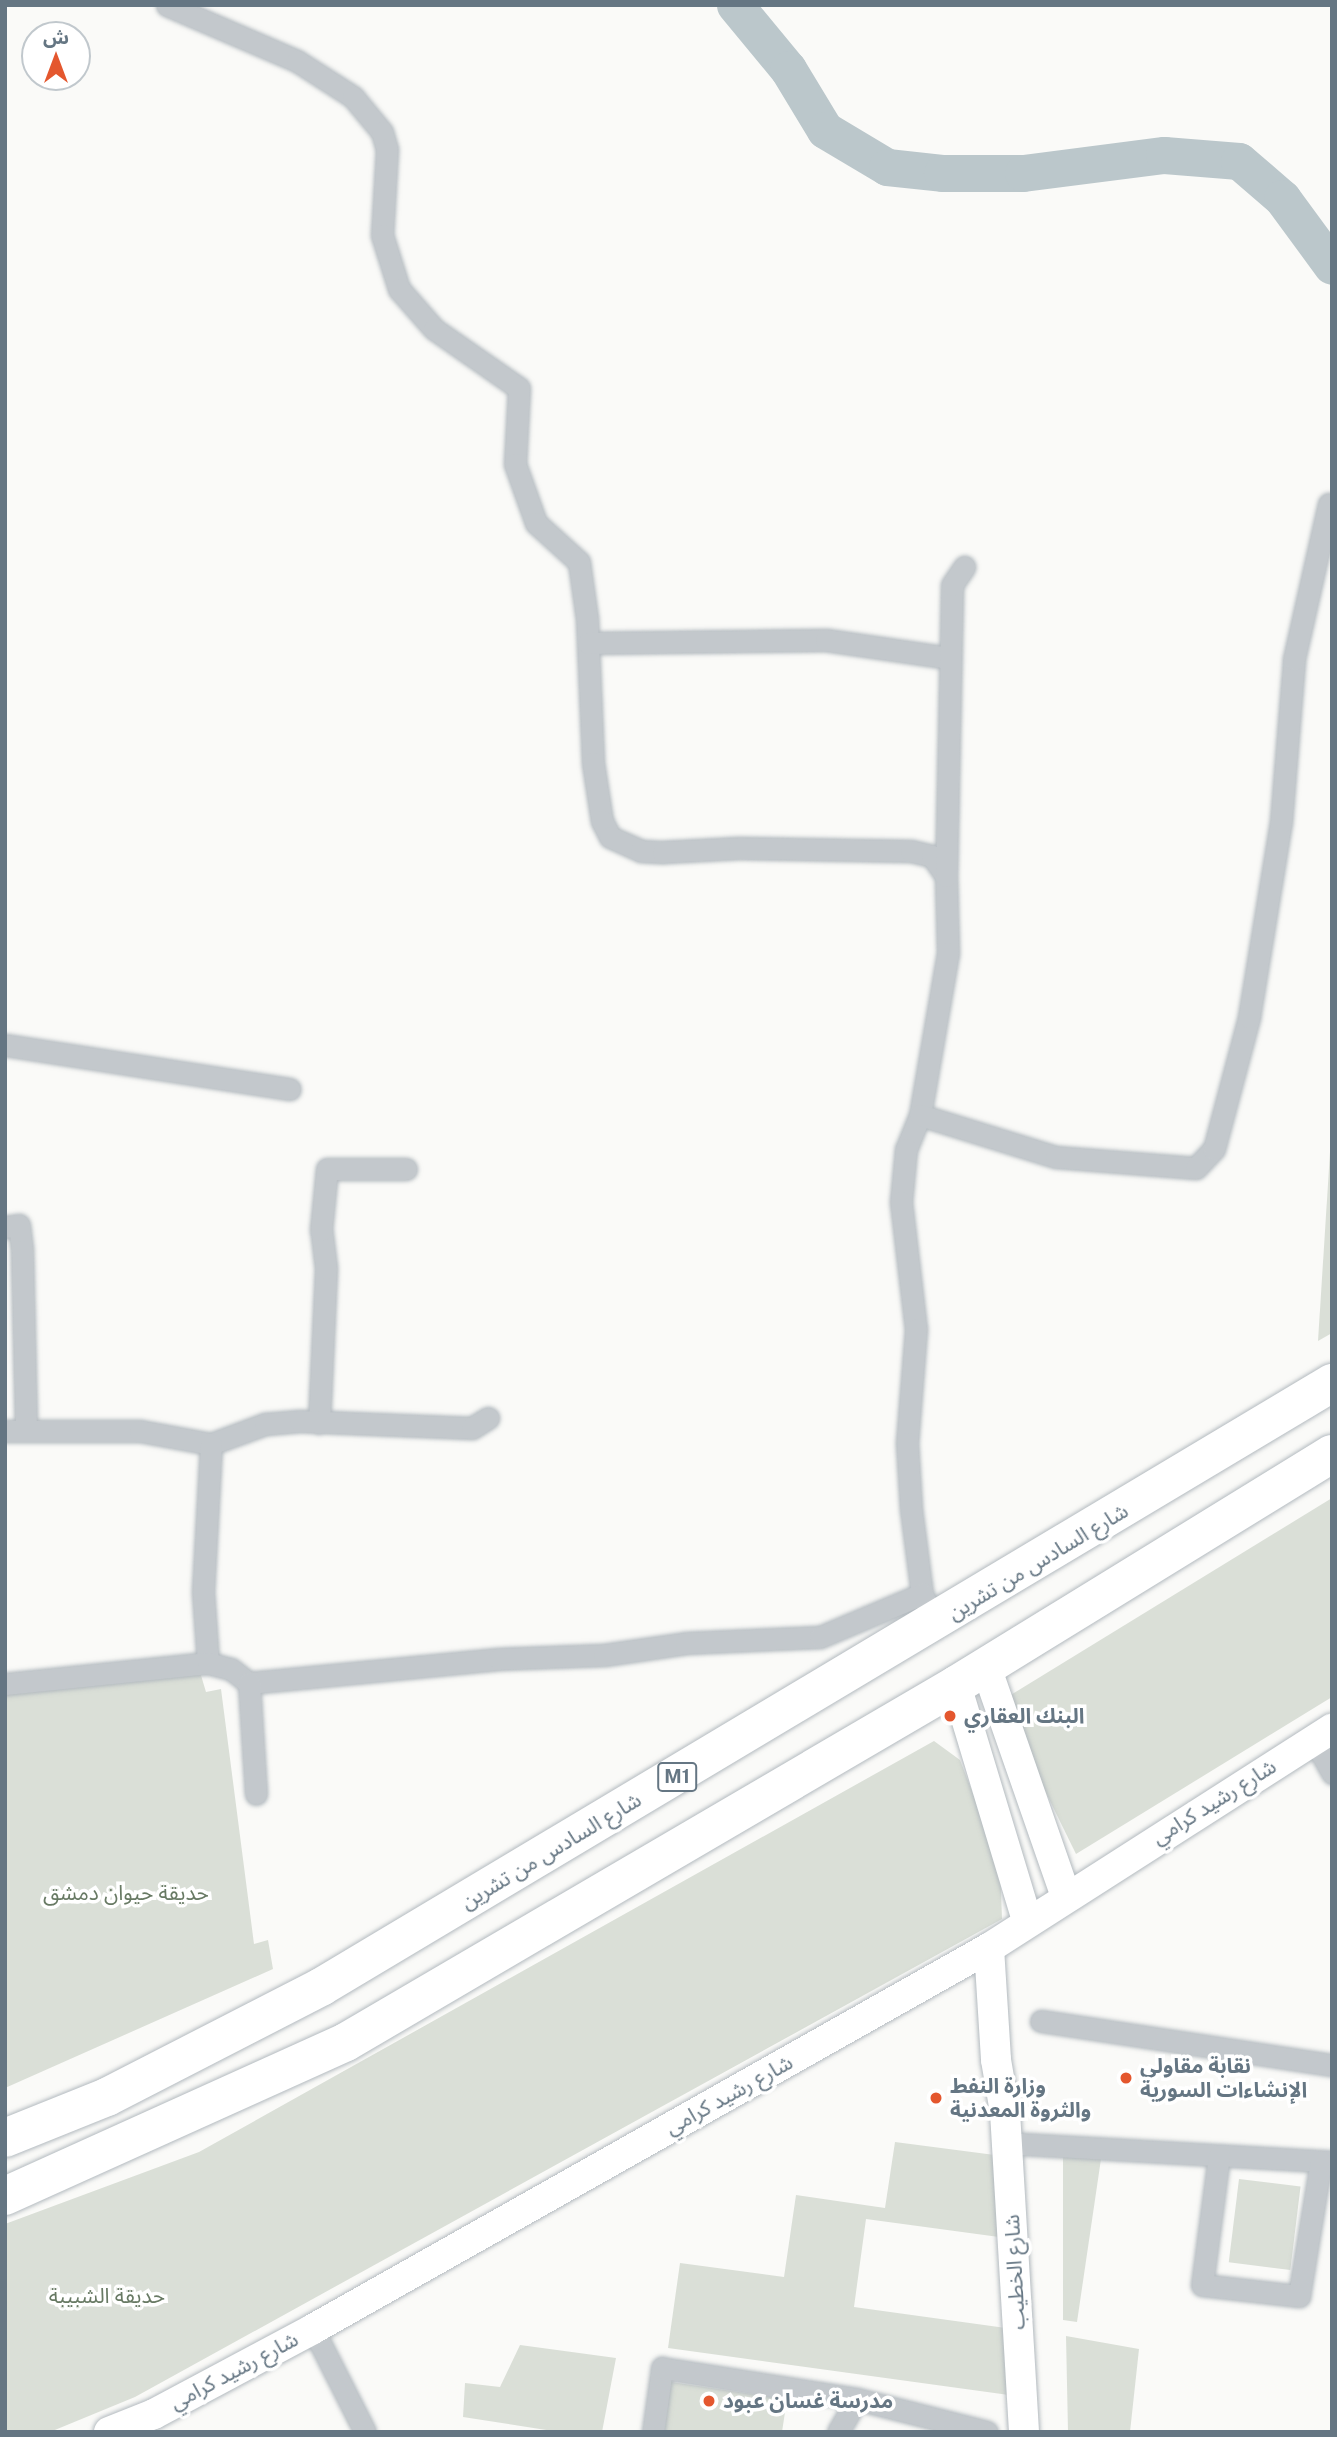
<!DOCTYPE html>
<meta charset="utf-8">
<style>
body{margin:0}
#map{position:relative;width:1337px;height:2437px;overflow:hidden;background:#fafaf8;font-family:"Public Sans","Noto Sans Arabic",sans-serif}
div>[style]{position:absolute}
.green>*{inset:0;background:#dadfd7;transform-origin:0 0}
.river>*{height:37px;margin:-18.5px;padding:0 18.5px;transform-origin:18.5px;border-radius:18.5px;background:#bbc7cb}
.roads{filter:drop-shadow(0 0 2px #b3babf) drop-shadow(0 0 2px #b3babf)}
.street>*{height:21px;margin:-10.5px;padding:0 10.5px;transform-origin:10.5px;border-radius:10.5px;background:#c3c8cc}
.secondary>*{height:30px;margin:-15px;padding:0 15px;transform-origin:15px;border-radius:15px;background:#fff}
.highway>*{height:38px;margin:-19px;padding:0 19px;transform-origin:19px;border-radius:19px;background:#fff}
.dots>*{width:19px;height:19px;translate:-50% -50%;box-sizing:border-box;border:4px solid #fff;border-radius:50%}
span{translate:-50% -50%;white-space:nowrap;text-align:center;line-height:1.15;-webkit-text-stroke:7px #fff;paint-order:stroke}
.shield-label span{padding:2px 5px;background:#fff;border:2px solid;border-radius:5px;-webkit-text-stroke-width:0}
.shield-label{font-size:19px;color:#657683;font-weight:700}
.street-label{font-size:21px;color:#657683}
.poi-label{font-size:21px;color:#657683;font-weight:700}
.left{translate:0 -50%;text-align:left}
.park-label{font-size:21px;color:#687a64}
.frame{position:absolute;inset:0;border:7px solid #657683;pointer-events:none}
.north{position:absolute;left:21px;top:21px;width:70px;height:70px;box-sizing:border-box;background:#fff;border:2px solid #c1c8cd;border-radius:50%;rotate:0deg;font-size:19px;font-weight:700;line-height:28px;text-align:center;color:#657683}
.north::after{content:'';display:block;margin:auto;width:24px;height:32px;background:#e4572e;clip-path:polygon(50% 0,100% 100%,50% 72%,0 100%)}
</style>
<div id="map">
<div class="green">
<div style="clip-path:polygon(1332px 1121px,1332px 1333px,1318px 1341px)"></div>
<div style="clip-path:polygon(1332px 1498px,1332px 1697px,1076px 1854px,1001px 1701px)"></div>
<div style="clip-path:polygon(200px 1672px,206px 1692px,221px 1689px,254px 1944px,268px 1940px,273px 1969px,5px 2088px,5px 1685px)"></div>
<div style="clip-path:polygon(934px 1741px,960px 1760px,1000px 1864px,1002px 1919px,135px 2397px,50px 2432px,5px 2432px,5px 2224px,199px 2152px)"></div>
<div style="clip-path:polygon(895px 2142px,1010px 2157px,999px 2237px,866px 2219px,854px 2307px,1013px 2329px,1023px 2397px,668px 2348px,680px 2263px,784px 2277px,796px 2195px,885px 2208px)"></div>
<div style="clip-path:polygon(1063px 2152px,1101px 2159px,1077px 2322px,1063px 2320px)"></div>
<div style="left:1239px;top:2179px;width:62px;height:84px;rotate:7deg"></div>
<div style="clip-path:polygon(1066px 2336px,1139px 2349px,1130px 2432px,1068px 2432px)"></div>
<div style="clip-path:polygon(520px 2345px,616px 2358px,602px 2432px,559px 2432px,463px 2417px,465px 2383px,500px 2387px)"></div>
<div style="clip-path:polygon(671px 2382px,787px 2399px,782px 2432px,664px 2432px)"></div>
</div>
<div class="river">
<div style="left:735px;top:5px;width:83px;rotate:50.4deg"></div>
<div style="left:788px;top:69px;width:71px;rotate:58.8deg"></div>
<div style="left:825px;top:130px;width:72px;rotate:30.8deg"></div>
<div style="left:887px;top:167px;width:55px;rotate:6.2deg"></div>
<div style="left:942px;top:173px;width:81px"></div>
<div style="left:1023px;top:173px;width:142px;rotate:-7.3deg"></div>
<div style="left:1164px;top:155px;width:75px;rotate:4.6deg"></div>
<div style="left:1239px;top:161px;width:57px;rotate:40.7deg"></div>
<div style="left:1282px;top:198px;width:84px;rotate:53.7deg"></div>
</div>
<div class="roads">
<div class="street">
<div style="left:167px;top:5px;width:142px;rotate:23.3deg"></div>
<div style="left:297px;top:61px;width:67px;rotate:32.7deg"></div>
<div style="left:353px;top:97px;width:45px;rotate:50.4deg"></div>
<div style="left:382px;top:132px;width:18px;rotate:74deg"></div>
<div style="left:387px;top:149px;width:86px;rotate:93.3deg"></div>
<div style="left:382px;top:235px;width:57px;rotate:72.5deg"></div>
<div style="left:399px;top:289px;width:53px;rotate:48.8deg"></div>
<div style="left:434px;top:329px;width:103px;rotate:34.8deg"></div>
<div style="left:519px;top:388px;width:76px;rotate:93deg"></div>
<div style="left:515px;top:464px;width:63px;rotate:70.4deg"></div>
<div style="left:536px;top:523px;width:58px;rotate:42.2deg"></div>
<div style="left:579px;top:562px;width:58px;rotate:82deg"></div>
<div style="left:587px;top:619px;width:144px;rotate:87.6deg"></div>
<div style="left:593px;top:763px;width:59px;rotate:81.2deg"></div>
<div style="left:602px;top:821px;width:18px;rotate:63deg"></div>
<div style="left:610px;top:837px;width:34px;rotate:24deg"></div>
<div style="left:641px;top:851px;width:22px;rotate:3deg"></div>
<div style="left:663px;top:852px;width:76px;rotate:-3deg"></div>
<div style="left:739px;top:848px;width:172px;rotate:1deg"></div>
<div style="left:911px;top:851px;width:22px;rotate:13deg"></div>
<div style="left:932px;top:856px;width:24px;rotate:55deg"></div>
<div style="left:946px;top:876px;width:77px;rotate:88.5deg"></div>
<div style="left:948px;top:953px;width:164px;rotate:99.8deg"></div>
<div style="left:920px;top:1115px;width:37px;rotate:112deg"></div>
<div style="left:906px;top:1149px;width:53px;rotate:95.4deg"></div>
<div style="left:901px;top:1202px;width:128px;rotate:83.3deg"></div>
<div style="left:916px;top:1329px;width:114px;rotate:94.5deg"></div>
<div style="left:907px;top:1443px;width:66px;rotate:86.5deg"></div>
<div style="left:911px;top:1509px;width:86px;rotate:82.6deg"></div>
<div style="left:922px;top:1594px;width:33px;rotate:65deg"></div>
<div style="left:588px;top:643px;width:238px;rotate:-0.7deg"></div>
<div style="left:826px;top:640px;width:124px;rotate:8.3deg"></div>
<div style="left:946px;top:876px;width:291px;rotate:-88.8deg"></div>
<div style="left:952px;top:585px;width:22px;rotate:-56deg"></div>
<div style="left:5px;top:1045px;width:288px;rotate:8.8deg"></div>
<div style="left:920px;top:1115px;width:142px;rotate:17.2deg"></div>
<div style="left:1056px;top:1157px;width:140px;rotate:4.5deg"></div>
<div style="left:1196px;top:1168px;width:26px;rotate:-47deg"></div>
<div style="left:1214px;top:1149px;width:137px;rotate:-75.1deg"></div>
<div style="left:1249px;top:1017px;width:198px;rotate:-80.7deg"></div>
<div style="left:1281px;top:822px;width:164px;rotate:-85.4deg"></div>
<div style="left:1294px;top:659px;width:159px;rotate:-77.3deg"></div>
<div style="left:5px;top:1227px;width:14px;rotate:-8deg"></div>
<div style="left:19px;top:1225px;width:26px;rotate:83deg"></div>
<div style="left:22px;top:1251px;width:178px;rotate:88.7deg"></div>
<div style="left:319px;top:1423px;width:155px;rotate:-87.4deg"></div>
<div style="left:326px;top:1268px;width:38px;rotate:-97deg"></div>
<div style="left:321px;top:1230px;width:61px;rotate:-84.4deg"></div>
<div style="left:327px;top:1169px;width:79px"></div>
<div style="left:5px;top:1431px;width:135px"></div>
<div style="left:140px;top:1431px;width:72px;rotate:10.4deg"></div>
<div style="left:211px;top:1444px;width:58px;rotate:-20.3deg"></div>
<div style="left:265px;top:1424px;width:35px;rotate:-5deg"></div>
<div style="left:300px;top:1421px;width:172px;rotate:2.3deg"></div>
<div style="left:472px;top:1428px;width:19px;rotate:-32deg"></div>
<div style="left:208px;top:1663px;width:71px;rotate:-94deg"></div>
<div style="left:203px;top:1592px;width:148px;rotate:-86.9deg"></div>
<div style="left:249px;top:1683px;width:251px;rotate:-5.5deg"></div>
<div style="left:499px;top:1659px;width:105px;rotate:-2.2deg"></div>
<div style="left:604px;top:1655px;width:83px;rotate:-8.3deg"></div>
<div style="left:686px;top:1643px;width:134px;rotate:-2.6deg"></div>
<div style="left:820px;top:1637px;width:111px;rotate:-22.9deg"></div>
<div style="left:5px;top:1684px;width:204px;rotate:-5.9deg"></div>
<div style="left:208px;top:1663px;width:24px;rotate:15deg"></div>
<div style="left:231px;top:1669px;width:23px;rotate:38deg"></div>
<div style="left:249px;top:1683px;width:111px;rotate:86.4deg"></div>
<div style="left:1314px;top:1740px;width:38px;rotate:61deg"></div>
<div style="left:1041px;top:2021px;width:294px;rotate:8.6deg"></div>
<div style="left:1007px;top:2143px;width:326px;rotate:3.3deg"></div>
<div style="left:1219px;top:2156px;width:130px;rotate:97.5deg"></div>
<div style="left:1202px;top:2285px;width:98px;rotate:6.5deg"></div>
<div style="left:1299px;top:2296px;width:136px;rotate:-80.7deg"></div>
<div style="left:313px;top:2329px;width:115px;rotate:63.2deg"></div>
<div style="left:653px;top:2432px;width:65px;rotate:-82deg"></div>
<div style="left:662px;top:2368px;width:197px;rotate:9deg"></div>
<div style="left:857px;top:2399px;width:134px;rotate:14.2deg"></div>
<div style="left:838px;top:2432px;width:38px;rotate:-60deg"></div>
</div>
<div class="secondary">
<div style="left:985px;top:1664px;width:246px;rotate:70.8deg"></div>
<div style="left:956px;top:1685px;width:245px;rotate:73.2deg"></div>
<div style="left:989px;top:1948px;width:112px;rotate:86.4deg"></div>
<div style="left:996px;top:2060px;width:53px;rotate:80.2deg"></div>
<div style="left:1005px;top:2112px;width:321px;rotate:86.6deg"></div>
<div style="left:109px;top:2432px;width:48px;rotate:-21.8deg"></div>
<div style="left:154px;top:2414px;width:180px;rotate:-28.1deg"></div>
<div style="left:313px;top:2329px;width:776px;rotate:-29.41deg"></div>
<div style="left:989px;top:1948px;width:407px;rotate:-32.6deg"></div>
</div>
<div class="highway">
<div style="left:5px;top:2138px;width:110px;rotate:-21.9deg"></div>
<div style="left:107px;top:2097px;width:241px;rotate:-27.2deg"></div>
<div style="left:321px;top:1987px;width:1178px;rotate:-30.86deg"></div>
<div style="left:5px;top:2196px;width:374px;rotate:-24.3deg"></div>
<div style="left:346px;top:2042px;width:707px;rotate:-30.34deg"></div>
<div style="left:956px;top:1685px;width:441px;rotate:-31.6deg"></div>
</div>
</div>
<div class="dots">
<div style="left:950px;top:1716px;background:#e4572e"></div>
<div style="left:1126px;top:2078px;background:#e4572e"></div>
<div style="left:936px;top:2098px;background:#e4572e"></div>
<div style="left:709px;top:2401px;background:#e4572e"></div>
</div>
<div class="shield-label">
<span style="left:677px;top:1777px">M1</span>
</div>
<div class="street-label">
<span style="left:1038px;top:1562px;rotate:-31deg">شارع السادس من تشرين</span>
<span style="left:1214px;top:1802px;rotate:-32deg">شارع رشيد كرامي</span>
<span style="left:551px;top:1851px;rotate:-31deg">شارع السادس من تشرين</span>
<span style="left:729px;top:2095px;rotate:-29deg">شارع رشيد كرامي</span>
<span style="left:1015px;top:2272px;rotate:-93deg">شارع الخطيب</span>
<span style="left:234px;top:2371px;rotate:-28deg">شارع رشيد كرامي</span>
</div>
<div class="poi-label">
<span class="left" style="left:964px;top:1716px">البنك العقاري</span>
<span class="left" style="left:1140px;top:2078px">نقابة مقاولي<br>الإنشاءات السورية</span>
<span class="left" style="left:950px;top:2098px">وزارة النفط<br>والثروة المعدنية</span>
<span class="left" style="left:723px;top:2401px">مدرسة غسان عبود</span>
</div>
<div class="park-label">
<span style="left:126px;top:1893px">حديقة حيوان دمشق</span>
<span style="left:107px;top:2296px">حديقة الشبيبة</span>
</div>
<div class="frame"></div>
<div class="north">ش</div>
</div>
